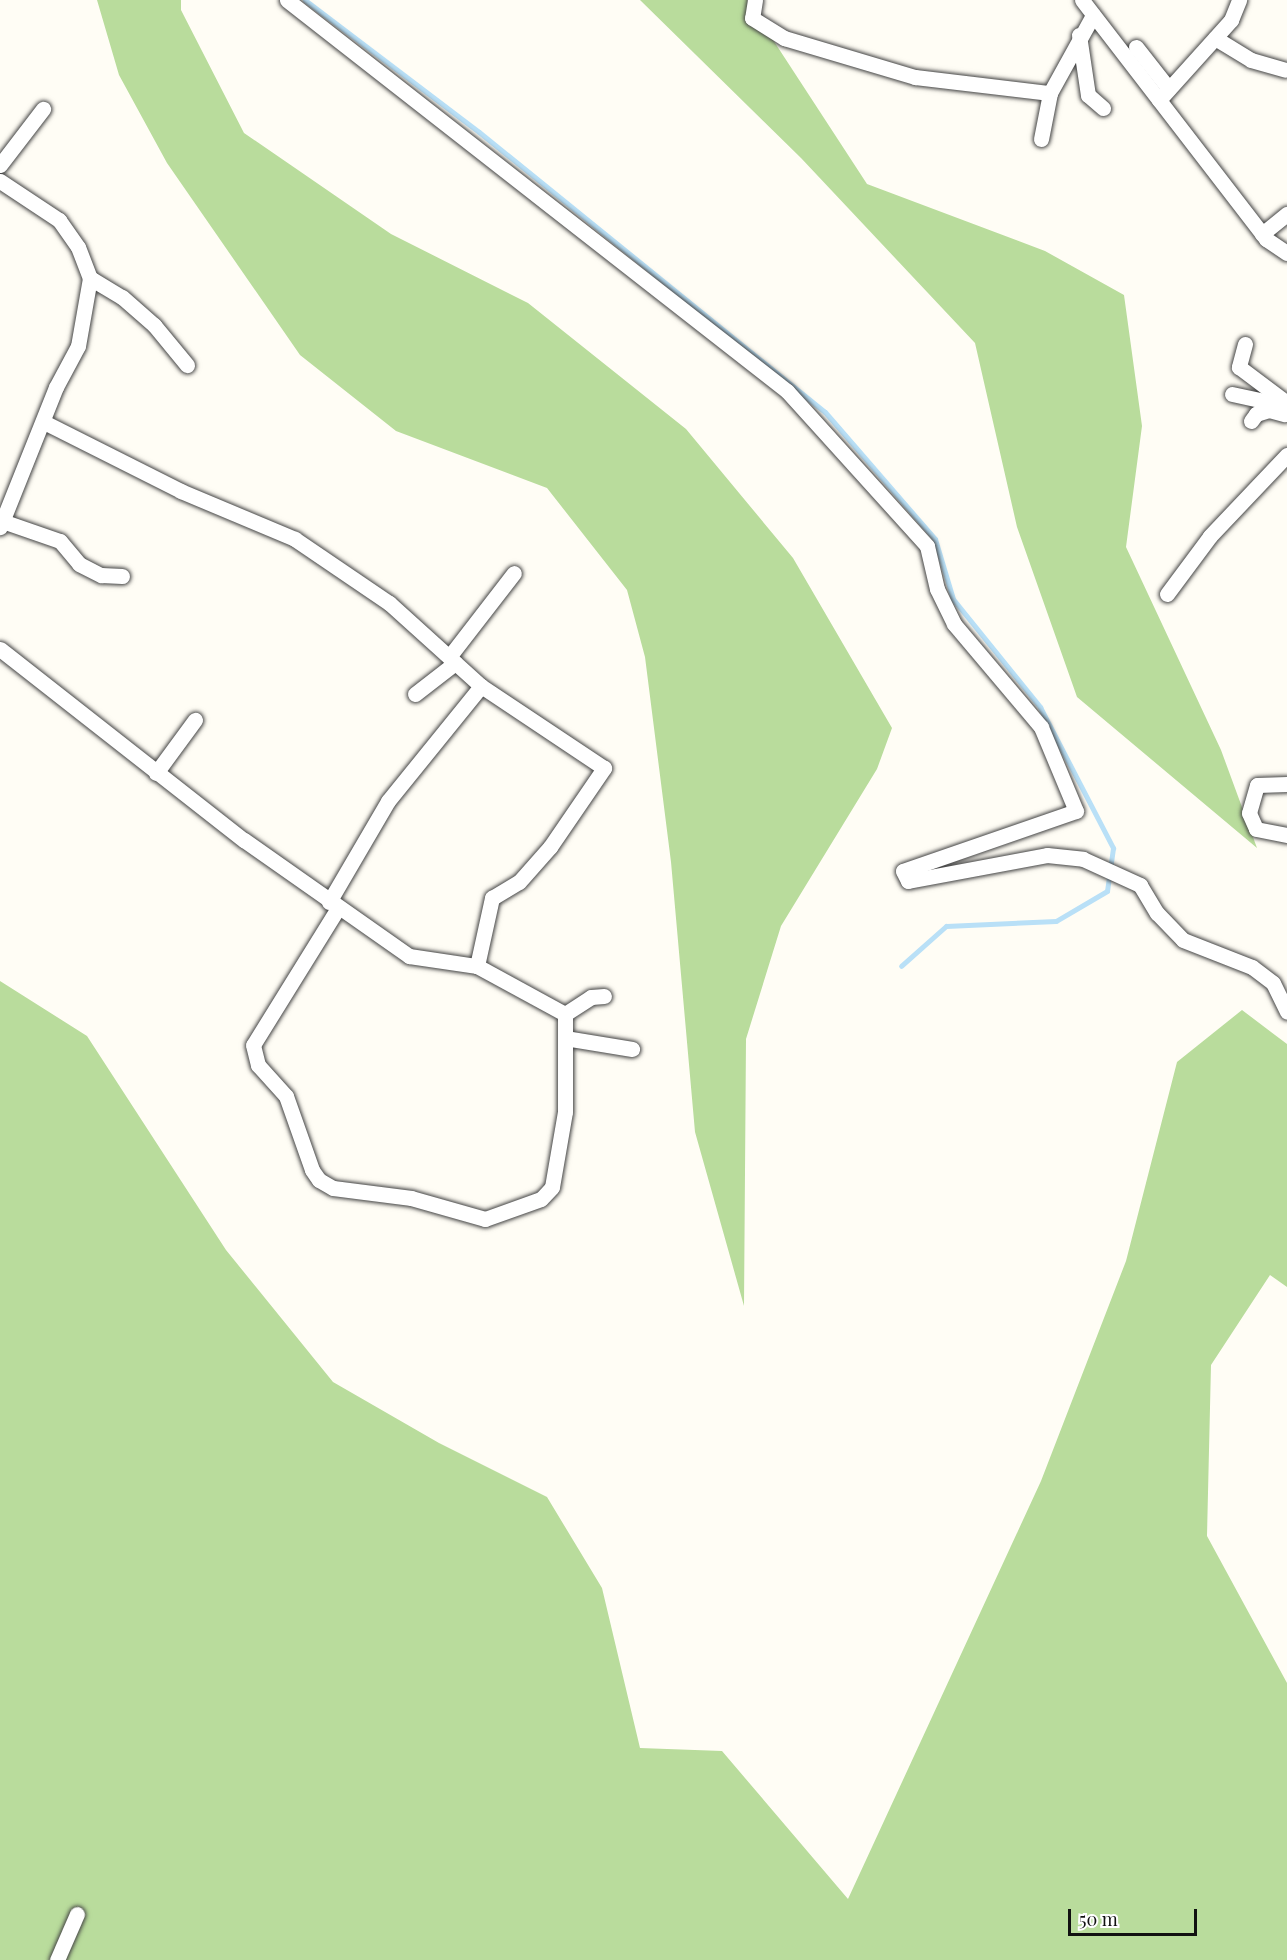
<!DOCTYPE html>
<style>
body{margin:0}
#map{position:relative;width:1287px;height:1960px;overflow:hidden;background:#fffdf5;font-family:"Playfair Display",serif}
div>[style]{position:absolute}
.forest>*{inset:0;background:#b9dc9c}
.stream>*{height:5px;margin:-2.5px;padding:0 2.5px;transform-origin:2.5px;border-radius:2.5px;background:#b9e0f7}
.roads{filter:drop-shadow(0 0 2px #444) drop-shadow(0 0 2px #444)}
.street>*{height:15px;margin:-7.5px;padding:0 7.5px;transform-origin:7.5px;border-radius:7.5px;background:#fff}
span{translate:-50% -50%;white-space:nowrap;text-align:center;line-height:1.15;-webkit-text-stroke:6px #fff;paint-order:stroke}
.scale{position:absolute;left:1068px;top:1909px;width:129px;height:27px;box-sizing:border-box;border:3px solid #111;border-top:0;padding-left:8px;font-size:18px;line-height:21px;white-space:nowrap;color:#111;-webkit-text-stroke:4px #fff;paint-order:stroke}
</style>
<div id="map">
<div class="forest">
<div style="clip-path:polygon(97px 0,181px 0,181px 10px,244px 133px,391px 234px,528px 303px,686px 429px,793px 558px,892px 728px,877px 769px,781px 926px,746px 1039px,744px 1306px,695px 1132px,671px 862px,645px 657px,627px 590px,547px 488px,396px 431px,300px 355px,167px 163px,119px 75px)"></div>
<div style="clip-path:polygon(640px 0,747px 0,867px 184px,1045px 251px,1124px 295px,1142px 426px,1126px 547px,1221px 750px,1257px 848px,1077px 697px,1017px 527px,975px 343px,801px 158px)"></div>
<div style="clip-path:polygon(0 981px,87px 1036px,226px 1250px,333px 1382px,439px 1443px,547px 1497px,602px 1588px,640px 1748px,722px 1751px,848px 1899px,1041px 1481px,1126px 1261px,1177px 1062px,1242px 1010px,1287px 1044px,1287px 1287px,1270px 1275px,1211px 1365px,1207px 1536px,1287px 1683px,1287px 1960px,0 1960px)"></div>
</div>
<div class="stream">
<div style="left:305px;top:0;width:218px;rotate:37.2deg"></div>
<div style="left:479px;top:132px;width:445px;rotate:39deg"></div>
<div style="left:825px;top:412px;width:168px;rotate:49.1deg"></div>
<div style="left:935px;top:539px;width:63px;rotate:73.3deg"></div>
<div style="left:953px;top:599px;width:139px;rotate:51.1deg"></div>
<div style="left:1040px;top:707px;width:159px;rotate:62.6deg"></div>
<div style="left:1113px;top:848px;width:43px;rotate:97.9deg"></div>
<div style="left:1107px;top:891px;width:59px;rotate:149.5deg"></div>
<div style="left:1056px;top:921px;width:110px;rotate:177.4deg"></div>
<div style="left:946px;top:926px;width:60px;rotate:138.4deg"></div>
</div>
<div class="roads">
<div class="street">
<div style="left:287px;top:0;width:635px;rotate:38.03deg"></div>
<div style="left:787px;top:391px;width:209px;rotate:47.9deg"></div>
<div style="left:927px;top:546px;width:44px;rotate:76.9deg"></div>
<div style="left:937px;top:589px;width:39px;rotate:64deg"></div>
<div style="left:954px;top:624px;width:135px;rotate:49.8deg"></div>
<div style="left:1041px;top:727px;width:91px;rotate:67.4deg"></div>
<div style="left:1076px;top:811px;width:183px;rotate:160.9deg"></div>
<div style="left:903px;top:871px;width:11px;rotate:63deg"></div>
<div style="left:908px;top:881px;width:141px;rotate:-10.6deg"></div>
<div style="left:1047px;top:855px;width:36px;rotate:6deg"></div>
<div style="left:1083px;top:859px;width:63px;rotate:24.5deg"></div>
<div style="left:1140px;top:885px;width:33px;rotate:59deg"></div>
<div style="left:1157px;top:913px;width:37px;rotate:46deg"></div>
<div style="left:1183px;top:940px;width:74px;rotate:21.4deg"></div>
<div style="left:1252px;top:967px;width:26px;rotate:37deg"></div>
<div style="left:1273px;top:983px;width:32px;rotate:64deg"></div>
<div style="left:755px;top:0;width:18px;rotate:99deg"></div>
<div style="left:752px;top:18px;width:38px;rotate:32deg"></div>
<div style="left:784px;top:38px;width:137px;rotate:16.6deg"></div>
<div style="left:915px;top:77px;width:136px;rotate:6.8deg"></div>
<div style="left:1050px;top:93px;width:89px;rotate:-61.1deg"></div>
<div style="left:1082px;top:0;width:302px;rotate:52.4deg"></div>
<div style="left:1266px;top:239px;width:25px;rotate:34deg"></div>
<div style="left:1079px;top:35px;width:61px;rotate:81.5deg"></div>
<div style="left:1088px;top:95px;width:20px;rotate:41deg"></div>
<div style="left:1215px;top:38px;width:42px;rotate:31.4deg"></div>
<div style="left:1251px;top:60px;width:35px;rotate:16deg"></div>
<div style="left:1136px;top:47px;width:53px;rotate:51.8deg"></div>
<div style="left:1159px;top:100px;width:108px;rotate:-48deg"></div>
<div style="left:1231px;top:20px;width:22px;rotate:-68deg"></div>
<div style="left:1041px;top:139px;width:47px;rotate:-78.9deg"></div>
<div style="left:0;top:165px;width:71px;rotate:-52.5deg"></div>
<div style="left:0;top:181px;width:71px;rotate:33.5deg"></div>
<div style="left:59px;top:220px;width:33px;rotate:55deg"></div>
<div style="left:78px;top:247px;width:33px;rotate:69deg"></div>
<div style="left:90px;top:278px;width:69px;rotate:100deg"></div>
<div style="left:78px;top:346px;width:47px;rotate:118.2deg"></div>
<div style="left:56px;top:387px;width:151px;rotate:111.8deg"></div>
<div style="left:1262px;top:234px;width:32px;rotate:-39deg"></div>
<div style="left:90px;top:278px;width:37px;rotate:31deg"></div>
<div style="left:122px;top:297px;width:43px;rotate:41.2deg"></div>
<div style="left:154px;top:325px;width:52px;rotate:50.5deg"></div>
<div style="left:1245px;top:344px;width:24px;rotate:105deg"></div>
<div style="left:1239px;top:367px;width:60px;rotate:36.9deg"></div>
<div style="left:1232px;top:394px;width:56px;rotate:12.3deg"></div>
<div style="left:1251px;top:421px;width:9px;rotate:-54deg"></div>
<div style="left:1256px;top:414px;width:14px;rotate:-17deg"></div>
<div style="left:1269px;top:410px;width:16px;rotate:15deg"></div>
<div style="left:5px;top:522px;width:58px;rotate:19.1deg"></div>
<div style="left:60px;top:541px;width:30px;rotate:50deg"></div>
<div style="left:79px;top:564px;width:25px;rotate:27deg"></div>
<div style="left:101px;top:575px;width:21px;rotate:3deg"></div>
<div style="left:1167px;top:594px;width:72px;rotate:-53.4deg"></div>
<div style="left:1210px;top:536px;width:112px;rotate:-46.5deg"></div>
<div style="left:0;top:649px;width:310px;rotate:38.1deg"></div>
<div style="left:244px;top:840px;width:202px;rotate:35.1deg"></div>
<div style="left:409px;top:956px;width:69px;rotate:8.4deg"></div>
<div style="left:477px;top:966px;width:70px;rotate:-77.6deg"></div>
<div style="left:492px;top:898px;width:31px;rotate:-31deg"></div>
<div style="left:519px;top:882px;width:47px;rotate:-48.5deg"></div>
<div style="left:550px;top:847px;width:96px;rotate:-55.6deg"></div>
<div style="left:604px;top:768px;width:148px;rotate:-146.3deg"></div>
<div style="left:481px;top:686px;width:124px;rotate:-137.9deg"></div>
<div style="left:389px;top:603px;width:114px;rotate:-145.8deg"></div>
<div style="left:295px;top:539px;width:124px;rotate:-157.2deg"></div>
<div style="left:181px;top:491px;width:153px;rotate:-153.3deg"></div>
<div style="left:449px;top:657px;width:106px;rotate:-52.3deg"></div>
<div style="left:415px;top:694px;width:51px;rotate:-37.8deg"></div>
<div style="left:156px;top:773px;width:66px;rotate:-53.7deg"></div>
<div style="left:1287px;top:784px;width:30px;rotate:178deg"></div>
<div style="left:1257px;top:785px;width:29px;rotate:106deg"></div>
<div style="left:1249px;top:813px;width:17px;rotate:66deg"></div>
<div style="left:1256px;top:829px;width:32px;rotate:11deg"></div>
<div style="left:329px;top:902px;width:117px;rotate:-59.7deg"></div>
<div style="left:388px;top:801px;width:148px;rotate:-51deg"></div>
<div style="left:338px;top:908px;width:161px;rotate:121.8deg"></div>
<div style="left:253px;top:1045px;width:21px;rotate:76deg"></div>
<div style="left:258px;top:1065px;width:42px;rotate:47.9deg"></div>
<div style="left:286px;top:1096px;width:78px;rotate:70.6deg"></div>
<div style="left:312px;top:1170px;width:12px;rotate:55deg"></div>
<div style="left:319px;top:1180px;width:16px;rotate:30deg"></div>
<div style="left:333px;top:1188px;width:79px;rotate:7.3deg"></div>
<div style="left:411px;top:1198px;width:77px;rotate:15.8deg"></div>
<div style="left:485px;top:1219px;width:59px;rotate:-19.7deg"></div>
<div style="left:541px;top:1199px;width:16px;rotate:-47deg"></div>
<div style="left:552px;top:1187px;width:76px;rotate:-80.2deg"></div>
<div style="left:565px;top:1112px;width:98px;rotate:-90deg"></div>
<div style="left:565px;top:1014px;width:100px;rotate:-151.4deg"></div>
<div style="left:565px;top:1014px;width:31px;rotate:-33deg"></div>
<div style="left:591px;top:997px;width:13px;rotate:-4deg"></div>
<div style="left:565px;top:1038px;width:68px;rotate:9.3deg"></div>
<div style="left:57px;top:1960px;width:50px;rotate:-66.5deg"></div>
</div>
</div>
<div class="scale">50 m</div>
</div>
